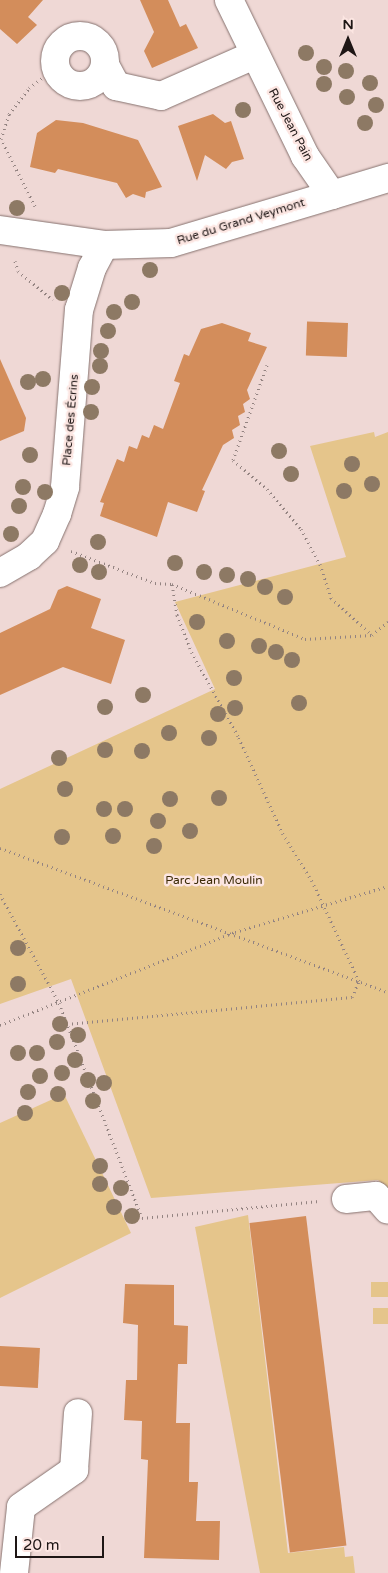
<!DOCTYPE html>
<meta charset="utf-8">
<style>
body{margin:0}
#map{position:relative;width:388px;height:1573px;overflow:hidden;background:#efd8d5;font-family:"Varela Round",sans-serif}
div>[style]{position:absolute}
.green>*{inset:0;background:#e5c58b;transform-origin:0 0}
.building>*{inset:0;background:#d38d5b;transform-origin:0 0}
.path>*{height:3px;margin-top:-1.5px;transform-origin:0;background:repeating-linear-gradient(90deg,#938381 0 1px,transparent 0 5px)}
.roads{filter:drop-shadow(0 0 1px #86726f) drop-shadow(0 0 1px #86726f)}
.minor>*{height:28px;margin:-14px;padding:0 14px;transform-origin:14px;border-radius:14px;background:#fff}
.minor>.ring{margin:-14px;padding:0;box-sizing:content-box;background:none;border:28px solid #fff;border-radius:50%}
.trees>*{width:16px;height:16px;margin:-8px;border-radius:50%;background:#8d7964}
span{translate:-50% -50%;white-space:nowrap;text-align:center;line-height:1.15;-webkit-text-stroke:5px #fce6e2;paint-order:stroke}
.street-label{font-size:12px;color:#1e1615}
.park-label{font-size:12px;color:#3c2b07}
.north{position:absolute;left:323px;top:15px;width:50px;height:50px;-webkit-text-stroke:4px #fce6e2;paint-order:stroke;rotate:0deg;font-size:14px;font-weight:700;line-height:20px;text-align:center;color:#1e1615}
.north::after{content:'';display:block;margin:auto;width:18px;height:22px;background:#1e1615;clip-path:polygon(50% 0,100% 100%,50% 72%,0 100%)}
.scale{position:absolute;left:15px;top:1536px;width:89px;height:22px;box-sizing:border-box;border:2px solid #1e1615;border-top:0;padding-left:6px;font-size:15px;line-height:18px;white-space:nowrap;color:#1e1615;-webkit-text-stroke:4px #fce6e2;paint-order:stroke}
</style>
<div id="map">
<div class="green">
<div style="clip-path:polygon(374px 432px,375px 437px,388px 432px,388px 1191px,378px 1180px,151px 1198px,71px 979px,0 1004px,0 789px,215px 689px,175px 602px,346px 557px,310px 446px)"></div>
<div style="clip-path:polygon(64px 1094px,131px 1233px,0 1298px,0 1123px)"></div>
<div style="clip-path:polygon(248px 1215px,288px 1553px,344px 1547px,345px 1557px,353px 1556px,355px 1573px,260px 1573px,195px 1227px)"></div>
<div style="left:388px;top:1282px;width:15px;height:17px;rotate:90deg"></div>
<div style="left:388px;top:1308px;width:16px;height:15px;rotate:90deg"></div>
</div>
<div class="building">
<div style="clip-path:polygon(0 0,43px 0,28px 17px,37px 25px,17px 44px,0 29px)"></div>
<div style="clip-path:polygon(140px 0,168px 0,180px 27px,186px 24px,198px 48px,152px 68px,144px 51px,154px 32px)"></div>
<div style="clip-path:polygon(213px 114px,225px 123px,231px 121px,244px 159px,232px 162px,226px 169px,205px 155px,197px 181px,178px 126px)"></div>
<div style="clip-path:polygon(56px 120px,83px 123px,138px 140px,162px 187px,146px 192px,145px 198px,133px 194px,126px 198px,117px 183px,58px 169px,55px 173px,30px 167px,37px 133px)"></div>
<div style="clip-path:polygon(222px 323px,251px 333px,248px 341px,267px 347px,247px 390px,250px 399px,243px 404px,245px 412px,238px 416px,240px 425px,232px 430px,234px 438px,223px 445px,202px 490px,205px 491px,197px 512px,168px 502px,157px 537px,100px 516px,104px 503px,100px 502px,117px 459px,124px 462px,129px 446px,137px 449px,142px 435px,149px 438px,154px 425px,163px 429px,180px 383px,174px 381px,184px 354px,189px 356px,201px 329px)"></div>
<div style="left:348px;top:323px;width:34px;height:41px;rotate:92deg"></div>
<div style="clip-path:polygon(0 359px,26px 418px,24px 431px,0 441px)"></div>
<div style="clip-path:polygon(67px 586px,101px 599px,91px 628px,125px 640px,111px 684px,63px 667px,0 695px,0 633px,50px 609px,58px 590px)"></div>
<div style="left:306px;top:1216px;width:332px;height:57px;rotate:83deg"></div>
<div style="clip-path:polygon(125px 1284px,174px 1285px,174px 1325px,188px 1326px,187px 1364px,178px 1364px,176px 1423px,190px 1423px,189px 1482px,198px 1482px,196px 1521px,220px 1521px,219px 1560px,144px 1558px,148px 1460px,141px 1459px,142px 1421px,124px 1420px,126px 1380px,137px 1380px,138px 1325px,123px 1323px)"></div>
<div style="left:0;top:1346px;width:40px;height:40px;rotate:3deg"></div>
</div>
<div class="path">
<div style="left:35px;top:206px;width:75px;rotate:-116.9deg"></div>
<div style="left:1px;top:139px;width:26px;rotate:-72deg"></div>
<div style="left:9px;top:114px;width:33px;rotate:-52deg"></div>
<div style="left:29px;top:88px;width:34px;rotate:-37deg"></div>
<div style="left:15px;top:261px;width:10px;rotate:73deg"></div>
<div style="left:18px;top:271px;width:45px;rotate:39.6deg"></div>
<div style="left:267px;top:365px;width:101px;rotate:109.7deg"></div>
<div style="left:233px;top:460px;width:45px;rotate:40.5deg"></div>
<div style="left:267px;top:489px;width:52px;rotate:49.6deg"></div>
<div style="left:301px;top:529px;width:40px;rotate:62deg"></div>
<div style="left:320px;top:564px;width:36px;rotate:72deg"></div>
<div style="left:331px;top:598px;width:55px;rotate:42.1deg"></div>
<div style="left:71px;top:551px;width:90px;rotate:20.9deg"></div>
<div style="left:155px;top:583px;width:17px;rotate:3deg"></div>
<div style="left:172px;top:584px;width:144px;rotate:22.5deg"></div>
<div style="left:305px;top:639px;width:67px;rotate:-3.4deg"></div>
<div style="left:372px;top:635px;width:21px;rotate:-39deg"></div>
<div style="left:0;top:848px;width:414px;rotate:20.4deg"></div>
<div style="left:0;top:894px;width:124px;rotate:61.6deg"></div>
<div style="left:59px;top:1003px;width:230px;rotate:68.9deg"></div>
<div style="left:142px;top:1218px;width:178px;rotate:-5.5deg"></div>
<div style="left:67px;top:1024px;width:286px;rotate:-5.4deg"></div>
<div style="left:352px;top:997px;width:17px;rotate:-66deg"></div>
<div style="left:359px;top:981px;width:110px;rotate:-115.2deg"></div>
<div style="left:312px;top:881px;width:55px;rotate:-121.7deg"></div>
<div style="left:283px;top:834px;width:108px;rotate:-114.7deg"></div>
<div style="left:238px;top:736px;width:95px;rotate:-119deg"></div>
<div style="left:192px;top:653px;width:41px;rotate:-111.5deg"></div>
<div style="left:177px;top:615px;width:31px;rotate:-99deg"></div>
<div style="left:0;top:1025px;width:253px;rotate:-21.6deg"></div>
<div style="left:235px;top:932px;width:160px;rotate:-16.7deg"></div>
</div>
<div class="roads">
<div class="minor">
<div style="left:229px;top:0;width:174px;rotate:64deg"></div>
<div style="left:305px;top:156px;width:47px;rotate:55.3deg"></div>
<div style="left:332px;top:195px;width:59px;rotate:-16.9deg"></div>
<div class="ring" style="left:55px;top:36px;width:22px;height:22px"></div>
<div style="left:105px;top:65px;width:24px;rotate:62deg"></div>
<div style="left:116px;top:86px;width:46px;rotate:12.5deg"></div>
<div style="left:161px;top:96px;width:102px;rotate:-23.8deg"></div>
<div style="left:0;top:230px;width:105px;rotate:8.2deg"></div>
<div style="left:104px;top:245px;width:67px;rotate:-1.7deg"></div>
<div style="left:171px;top:243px;width:168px;rotate:-16.6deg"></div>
<div style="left:0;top:573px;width:34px;rotate:-30deg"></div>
<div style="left:29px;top:556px;width:22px;rotate:-43deg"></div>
<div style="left:45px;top:541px;width:30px;rotate:-66deg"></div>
<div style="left:57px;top:514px;width:28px;rotate:-73deg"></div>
<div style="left:65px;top:487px;width:178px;rotate:-85.5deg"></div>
<div style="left:79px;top:310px;width:44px;rotate:-72.8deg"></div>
<div style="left:92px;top:268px;width:26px;rotate:-62deg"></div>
<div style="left:346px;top:1199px;width:30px;rotate:-6deg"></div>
<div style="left:376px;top:1196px;width:18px;rotate:49deg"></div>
<div style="left:14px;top:1573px;width:66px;rotate:-83.9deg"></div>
<div style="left:21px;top:1507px;width:65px;rotate:-34.9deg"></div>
<div style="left:74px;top:1470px;width:57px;rotate:-86deg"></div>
</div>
</div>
<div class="trees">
<div style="left:306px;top:53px"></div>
<div style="left:324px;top:67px"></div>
<div style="left:346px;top:71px"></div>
<div style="left:370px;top:83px"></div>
<div style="left:324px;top:84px"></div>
<div style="left:347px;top:97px"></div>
<div style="left:376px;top:105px"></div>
<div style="left:243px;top:110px"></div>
<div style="left:365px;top:123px"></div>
<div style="left:17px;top:208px"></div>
<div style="left:150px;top:270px"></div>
<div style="left:62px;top:293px"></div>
<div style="left:132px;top:302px"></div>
<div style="left:114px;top:312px"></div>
<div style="left:108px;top:331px"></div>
<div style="left:101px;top:351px"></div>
<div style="left:100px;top:366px"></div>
<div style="left:43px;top:379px"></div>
<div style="left:28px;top:382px"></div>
<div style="left:92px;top:387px"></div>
<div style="left:91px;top:412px"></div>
<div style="left:279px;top:451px"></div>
<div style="left:30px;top:455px"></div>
<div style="left:352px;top:464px"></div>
<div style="left:291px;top:474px"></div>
<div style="left:372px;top:484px"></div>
<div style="left:23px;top:487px"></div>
<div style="left:344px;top:491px"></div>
<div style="left:45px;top:492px"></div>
<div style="left:19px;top:506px"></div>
<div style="left:11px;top:534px"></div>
<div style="left:98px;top:542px"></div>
<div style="left:175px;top:563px"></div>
<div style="left:80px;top:565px"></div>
<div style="left:99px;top:572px"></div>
<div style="left:204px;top:572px"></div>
<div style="left:227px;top:575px"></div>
<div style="left:248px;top:579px"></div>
<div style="left:265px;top:587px"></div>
<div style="left:285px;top:597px"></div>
<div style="left:197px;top:622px"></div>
<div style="left:227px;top:641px"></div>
<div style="left:259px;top:646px"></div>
<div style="left:276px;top:652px"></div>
<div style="left:292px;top:660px"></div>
<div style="left:234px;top:678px"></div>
<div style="left:143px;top:695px"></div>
<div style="left:299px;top:703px"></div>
<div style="left:105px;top:707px"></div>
<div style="left:235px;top:708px"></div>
<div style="left:218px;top:714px"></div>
<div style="left:169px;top:733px"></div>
<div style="left:209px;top:738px"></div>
<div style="left:105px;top:750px"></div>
<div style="left:142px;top:751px"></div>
<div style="left:59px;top:758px"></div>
<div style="left:65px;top:789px"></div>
<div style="left:219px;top:798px"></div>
<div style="left:170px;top:799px"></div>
<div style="left:104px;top:809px"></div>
<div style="left:125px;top:809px"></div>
<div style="left:158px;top:821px"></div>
<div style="left:190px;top:831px"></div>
<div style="left:113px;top:836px"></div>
<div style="left:62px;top:837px"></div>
<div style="left:154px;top:846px"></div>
<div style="left:18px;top:948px"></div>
<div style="left:18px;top:984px"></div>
<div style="left:60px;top:1024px"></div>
<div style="left:78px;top:1035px"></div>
<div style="left:57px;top:1042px"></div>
<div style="left:18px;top:1053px"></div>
<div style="left:37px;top:1053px"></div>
<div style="left:75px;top:1060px"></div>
<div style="left:62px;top:1073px"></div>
<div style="left:40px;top:1076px"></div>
<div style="left:88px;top:1080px"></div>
<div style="left:104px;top:1083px"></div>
<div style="left:28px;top:1092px"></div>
<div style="left:58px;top:1094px"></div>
<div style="left:93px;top:1101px"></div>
<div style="left:25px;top:1113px"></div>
<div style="left:100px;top:1166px"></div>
<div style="left:100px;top:1184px"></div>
<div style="left:121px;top:1188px"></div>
<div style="left:114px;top:1207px"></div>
<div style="left:132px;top:1216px"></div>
</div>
<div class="street-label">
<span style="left:290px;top:125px;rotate:62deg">Rue Jean Pain</span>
<span style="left:241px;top:222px;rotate:-17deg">Rue du Grand Veymont</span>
<span style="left:71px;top:420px;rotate:-85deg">Place des Écrins</span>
</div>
<div class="park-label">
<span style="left:214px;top:881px">Parc Jean Moulin</span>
</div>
<div class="north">N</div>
<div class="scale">20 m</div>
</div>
